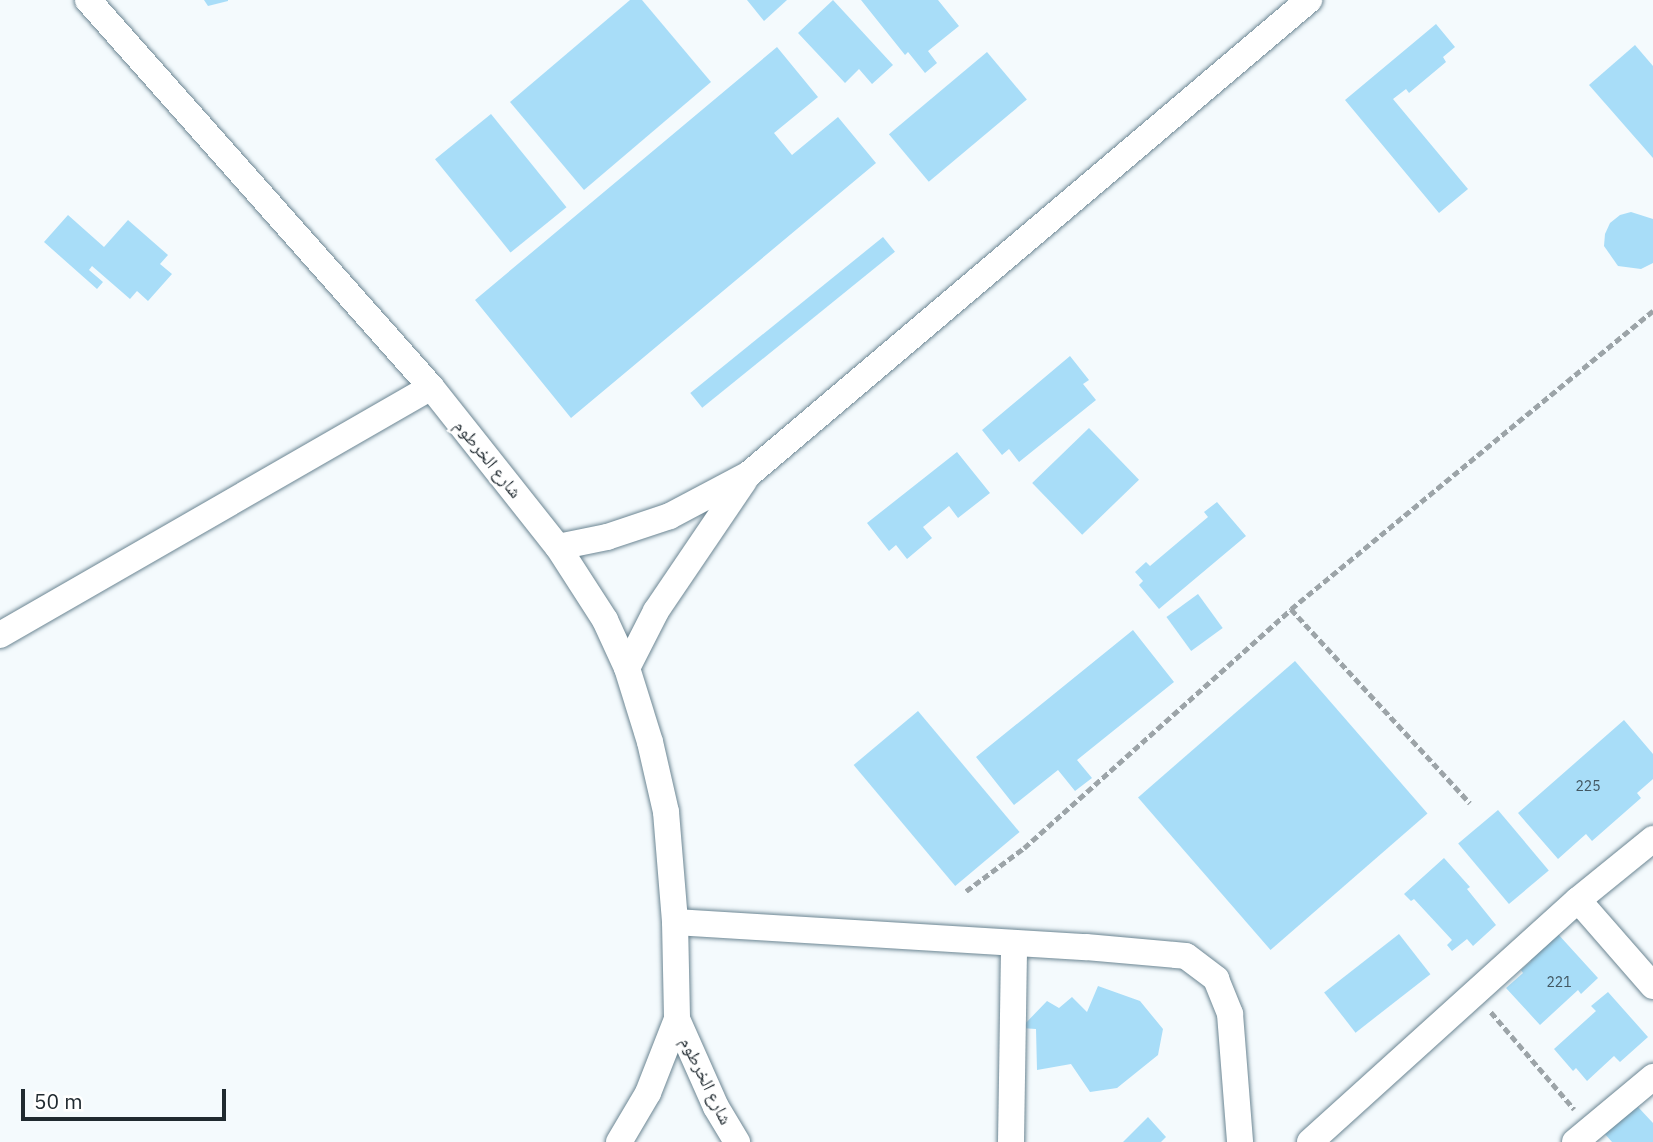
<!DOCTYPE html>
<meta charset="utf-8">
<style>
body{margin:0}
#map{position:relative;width:1653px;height:1142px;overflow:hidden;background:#f4fafd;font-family:"IBM Plex Sans","Noto Naskh Arabic",sans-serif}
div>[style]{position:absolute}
.building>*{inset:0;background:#a8ddf8;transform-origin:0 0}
.path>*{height:4.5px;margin-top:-2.25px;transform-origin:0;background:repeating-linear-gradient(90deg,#9ca4a8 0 7px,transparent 0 10.5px)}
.roads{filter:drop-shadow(0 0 2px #6c8693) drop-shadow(0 0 2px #6c8693)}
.minor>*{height:26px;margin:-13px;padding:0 13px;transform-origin:13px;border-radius:13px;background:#fff}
span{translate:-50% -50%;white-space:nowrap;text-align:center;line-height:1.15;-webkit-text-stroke:5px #fff;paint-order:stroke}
.number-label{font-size:14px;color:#425762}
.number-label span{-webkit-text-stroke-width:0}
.street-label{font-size:18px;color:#202a30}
.scale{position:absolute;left:21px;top:1089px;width:205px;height:32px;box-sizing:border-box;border:4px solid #202a30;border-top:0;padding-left:9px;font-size:21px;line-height:24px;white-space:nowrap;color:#202a30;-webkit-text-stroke:5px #fff;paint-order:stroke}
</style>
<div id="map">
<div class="building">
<div style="clip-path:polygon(204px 0,228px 0,228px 1px,208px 6px)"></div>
<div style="clip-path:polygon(630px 0,642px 0,711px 82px,584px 190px,510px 102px)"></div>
<div style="clip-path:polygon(747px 0,787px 0,764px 21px)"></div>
<div style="clip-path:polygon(833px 0,893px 65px,872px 84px,859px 69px,845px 83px,798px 33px)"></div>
<div style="clip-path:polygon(861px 0,938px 0,959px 26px,928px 51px,937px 63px,925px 73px,908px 52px,905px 55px)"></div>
<div style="clip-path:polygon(1436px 24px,1455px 47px,1443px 57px,1446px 62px,1409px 93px,1406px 89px,1393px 99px,1468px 189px,1439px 213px,1345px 100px)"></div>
<div style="clip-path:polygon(1635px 45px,1653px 66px,1653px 158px,1589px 85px)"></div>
<div style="clip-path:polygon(777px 47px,818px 97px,774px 133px,792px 155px,838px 117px,876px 163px,571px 418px,475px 300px)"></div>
<div style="left:987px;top:52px;width:62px;height:128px;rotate:50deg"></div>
<div style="left:491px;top:114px;width:120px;height:72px;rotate:51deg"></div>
<div style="clip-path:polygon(1631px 212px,1653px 219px,1653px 263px,1641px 269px,1618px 266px,1604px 246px,1605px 234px,1610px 223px,1620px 215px)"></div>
<div style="clip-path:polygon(68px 215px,104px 247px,128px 220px,168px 255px,160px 264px,172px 274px,148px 301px,137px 291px,130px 299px,92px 266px,89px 270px,103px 282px,97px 289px,44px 242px)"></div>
<div style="left:883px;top:237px;width:19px;height:248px;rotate:51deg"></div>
<div style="clip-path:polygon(1070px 356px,1089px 380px,1083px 384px,1096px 400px,1019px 462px,1009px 449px,1002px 455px,982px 430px)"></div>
<div style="left:1089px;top:428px;width:72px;height:79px;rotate:46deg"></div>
<div style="clip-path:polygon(957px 452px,990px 493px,958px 518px,949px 506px,923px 527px,932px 538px,907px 559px,896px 545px,889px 551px,867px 523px)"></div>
<div style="clip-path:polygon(1217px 502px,1246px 536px,1159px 609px,1139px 585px,1143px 581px,1135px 572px,1146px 562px,1150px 566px,1208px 517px,1204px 512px)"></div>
<div style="left:1198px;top:594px;width:42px;height:39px;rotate:54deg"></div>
<div style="clip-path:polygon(1133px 630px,1174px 682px,1077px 760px,1092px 778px,1075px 791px,1058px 770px,1014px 805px,976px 757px)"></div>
<div style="left:1295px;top:661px;width:202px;height:208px;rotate:49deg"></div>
<div style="left:918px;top:711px;width:158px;height:84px;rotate:50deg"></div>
<div style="clip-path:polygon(1624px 720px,1653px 754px,1653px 779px,1637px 793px,1641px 798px,1592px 841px,1586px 834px,1558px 859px,1518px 813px)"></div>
<div style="left:1498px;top:810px;width:79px;height:52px;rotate:50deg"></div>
<div style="clip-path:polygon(1444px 858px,1470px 887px,1467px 889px,1496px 925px,1473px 946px,1467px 939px,1452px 951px,1447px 945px,1452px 940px,1414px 899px,1411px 901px,1404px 894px)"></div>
<div style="clip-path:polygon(1557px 933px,1598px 978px,1581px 994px,1578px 990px,1540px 1025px,1506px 988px,1523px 973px,1521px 970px,1531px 961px,1529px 959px)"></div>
<div style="left:1399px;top:934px;width:51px;height:95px;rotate:52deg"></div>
<div style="clip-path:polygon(1098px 986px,1140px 1001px,1163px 1029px,1158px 1055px,1117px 1088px,1090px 1092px,1071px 1064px,1037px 1070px,1036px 1029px,1021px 1028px,1047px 1001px,1059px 1008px,1072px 997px,1087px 1012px)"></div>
<div style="clip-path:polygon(1608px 992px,1648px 1037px,1620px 1062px,1614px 1056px,1587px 1081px,1576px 1068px,1573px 1071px,1554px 1049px,1596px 1011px,1591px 1006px)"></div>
<div style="clip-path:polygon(1641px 1104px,1638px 1107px,1653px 1123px,1653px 1142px,1612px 1142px,1604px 1133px)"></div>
<div style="clip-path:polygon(1148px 1117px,1166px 1137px,1161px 1142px,1123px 1142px)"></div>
</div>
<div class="path">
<div style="left:1291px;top:609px;width:264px;rotate:47.3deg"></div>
<div style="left:966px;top:891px;width:72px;rotate:-36.6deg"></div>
<div style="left:1024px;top:848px;width:358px;rotate:-41.8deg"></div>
<div style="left:1291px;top:609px;width:469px;rotate:-39.5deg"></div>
<div style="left:1491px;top:1012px;width:128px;rotate:49.4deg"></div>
</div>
<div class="roads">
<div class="minor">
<div style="left:88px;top:0;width:517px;rotate:48.45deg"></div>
<div style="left:431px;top:387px;width:204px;rotate:51.6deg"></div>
<div style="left:558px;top:547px;width:87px;rotate:57.2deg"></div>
<div style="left:605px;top:620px;width:53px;rotate:65.4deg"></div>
<div style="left:627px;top:668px;width:77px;rotate:72.7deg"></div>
<div style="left:650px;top:742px;width:72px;rotate:77.1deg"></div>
<div style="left:666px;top:812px;width:110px;rotate:85.3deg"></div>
<div style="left:675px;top:922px;width:97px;rotate:88.8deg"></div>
<div style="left:677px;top:1019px;width:79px;rotate:111.4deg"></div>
<div style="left:648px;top:1093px;width:57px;rotate:120.6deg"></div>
<div style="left:558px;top:547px;width:50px;rotate:-11.5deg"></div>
<div style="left:607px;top:537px;width:66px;rotate:-18.4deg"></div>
<div style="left:670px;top:516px;width:89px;rotate:-28deg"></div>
<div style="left:749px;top:474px;width:734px;rotate:-40.25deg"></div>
<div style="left:0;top:635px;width:497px;rotate:-29.9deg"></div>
<div style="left:627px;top:668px;width:64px;rotate:-63deg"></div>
<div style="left:656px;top:611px;width:157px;rotate:-55.9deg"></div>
<div style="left:1578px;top:900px;width:114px;rotate:48.9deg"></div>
<div style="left:675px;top:922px;width:412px;rotate:3.5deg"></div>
<div style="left:1086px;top:947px;width:100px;rotate:5.1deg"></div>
<div style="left:1186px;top:956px;width:38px;rotate:37deg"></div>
<div style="left:1216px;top:979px;width:38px;rotate:68deg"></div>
<div style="left:1230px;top:1014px;width:128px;rotate:85.5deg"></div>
<div style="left:677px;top:1019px;width:96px;rotate:66.1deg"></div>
<div style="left:716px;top:1107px;width:41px;rotate:59deg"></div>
<div style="left:1011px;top:1142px;width:199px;rotate:-89.1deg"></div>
<div style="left:1310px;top:1142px;width:361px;rotate:-42.1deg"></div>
<div style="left:1578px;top:900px;width:97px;rotate:-39.1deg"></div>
<div style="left:1575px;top:1142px;width:102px;rotate:-39.8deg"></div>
</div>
</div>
<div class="number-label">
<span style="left:1588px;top:786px">225</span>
<span style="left:1559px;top:982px">221</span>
</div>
<div class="street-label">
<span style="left:488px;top:459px;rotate:51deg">شارع الخرطوم</span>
<span style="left:706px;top:1081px;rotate:64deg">شارع الخرطوم</span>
</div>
<div class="scale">50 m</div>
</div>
